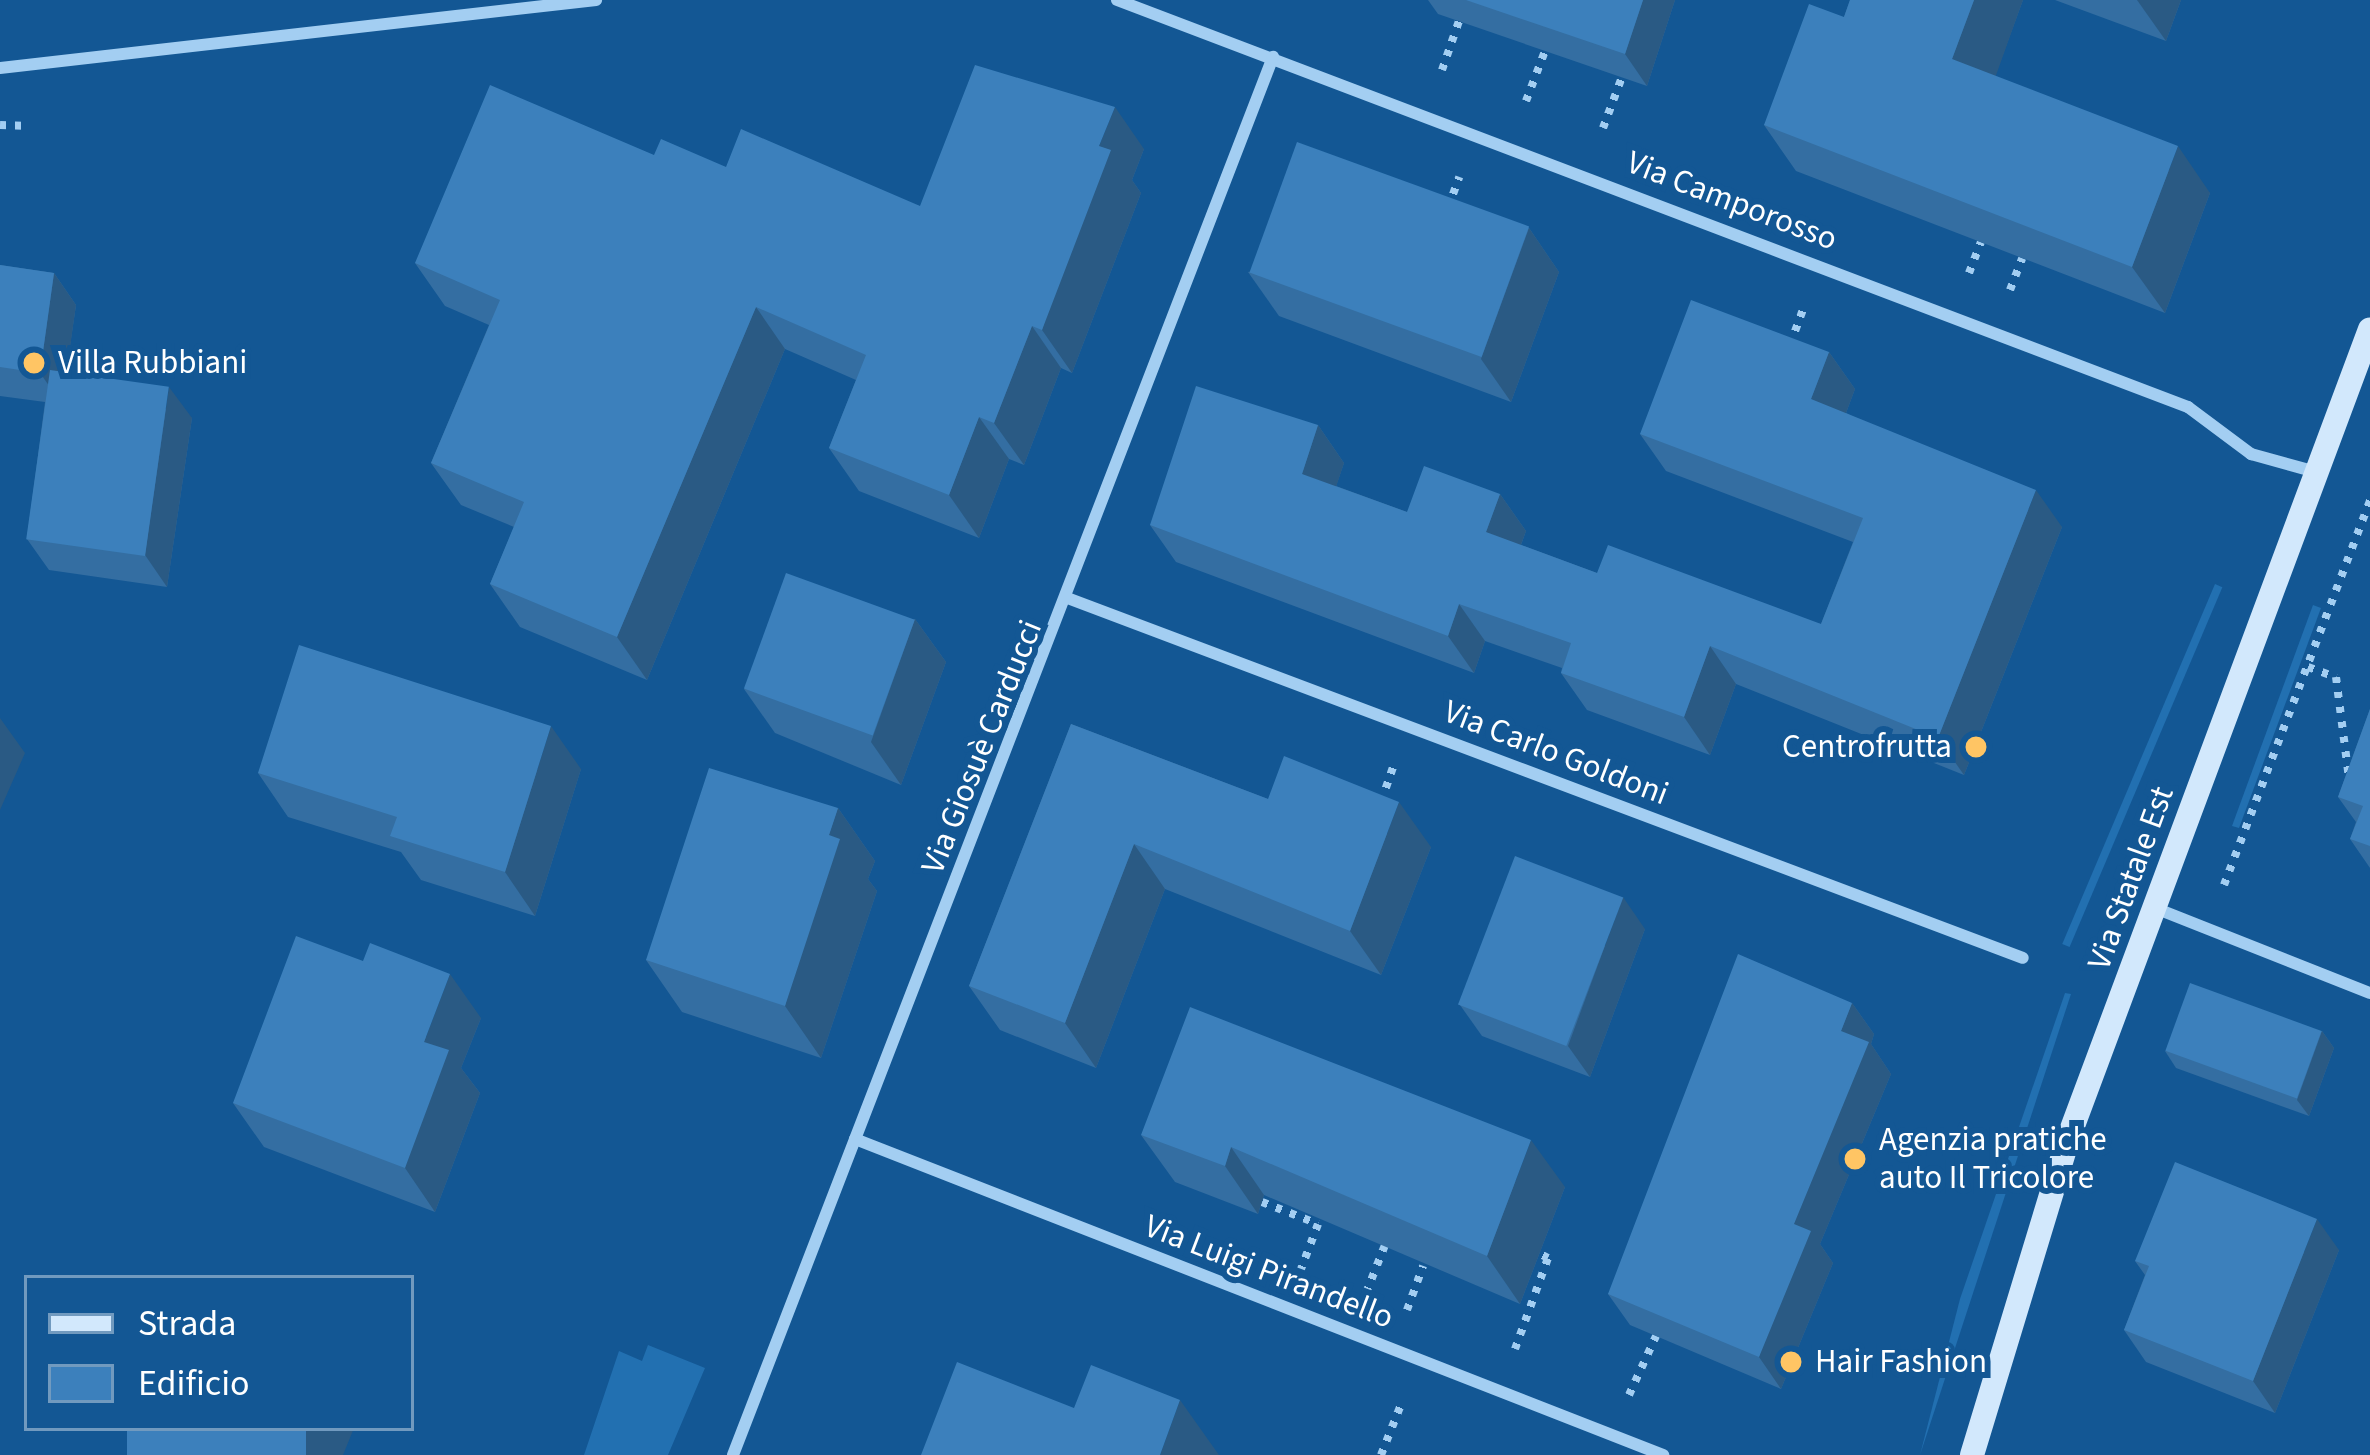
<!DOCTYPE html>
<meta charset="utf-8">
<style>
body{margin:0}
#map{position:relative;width:2370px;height:1455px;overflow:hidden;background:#135794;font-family:"Source Sans 3",sans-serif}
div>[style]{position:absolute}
.green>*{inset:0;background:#2270b1;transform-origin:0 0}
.path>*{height:8px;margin-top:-4px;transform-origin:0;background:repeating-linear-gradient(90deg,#a3cef2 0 6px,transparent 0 15px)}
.street>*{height:12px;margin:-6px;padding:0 6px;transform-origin:6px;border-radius:6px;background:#a3cef2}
.secondary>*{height:24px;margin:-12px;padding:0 12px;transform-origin:12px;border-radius:12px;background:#d2e8fc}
.wall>*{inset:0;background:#346ea2}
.shaded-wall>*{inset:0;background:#2a5a84}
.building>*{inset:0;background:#3c80bc;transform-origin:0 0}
.dots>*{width:33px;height:33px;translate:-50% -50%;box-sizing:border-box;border:6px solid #135794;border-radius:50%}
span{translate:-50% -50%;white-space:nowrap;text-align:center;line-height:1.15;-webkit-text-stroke:12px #135794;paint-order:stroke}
.street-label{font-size:33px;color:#fff}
.poi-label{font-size:33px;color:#fff}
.left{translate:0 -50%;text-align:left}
.right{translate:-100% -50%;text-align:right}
.legend{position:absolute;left:24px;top:1275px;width:390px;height:156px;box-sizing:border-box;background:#135794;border:3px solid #719abf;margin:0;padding:15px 21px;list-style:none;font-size:36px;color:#fff}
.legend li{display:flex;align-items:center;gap:24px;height:60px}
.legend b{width:60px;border:3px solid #719abf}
</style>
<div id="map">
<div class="green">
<div style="left:2215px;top:584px;width:8px;height:391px;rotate:23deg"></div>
<div style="clip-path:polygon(2313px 605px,2321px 608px,2239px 828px,2232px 826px)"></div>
<div style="clip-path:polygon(2065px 993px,2071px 994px,1920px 1455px,1960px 1299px)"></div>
<div style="clip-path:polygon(648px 1345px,705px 1368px,668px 1455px,584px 1455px,619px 1351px,642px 1361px)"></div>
</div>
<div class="path">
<div style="left:1442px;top:70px;width:52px;rotate:-70.9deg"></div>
<div style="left:1526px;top:101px;width:53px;rotate:-69.2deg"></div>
<div style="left:0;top:125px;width:23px;rotate:2deg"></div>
<div style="left:1603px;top:128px;width:54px;rotate:-69.6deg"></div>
<div style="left:1448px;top:208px;width:33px;rotate:-70deg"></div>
<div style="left:1969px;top:273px;width:33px;rotate:-69deg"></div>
<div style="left:2010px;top:290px;width:34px;rotate:-69deg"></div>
<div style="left:1790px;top:345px;width:38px;rotate:-70deg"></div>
<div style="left:2308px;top:667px;width:30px;rotate:20deg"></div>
<div style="left:2336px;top:677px;width:102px;rotate:82.7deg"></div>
<div style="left:1381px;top:802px;width:39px;rotate:-71deg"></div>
<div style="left:2224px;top:885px;width:412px;rotate:-69.2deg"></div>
<div style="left:1262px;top:1202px;width:60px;rotate:21.4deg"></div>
<div style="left:1318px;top:1224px;width:48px;rotate:110.7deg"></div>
<div style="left:1366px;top:1293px;width:57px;rotate:-68.4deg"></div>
<div style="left:1407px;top:1310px;width:47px;rotate:-70deg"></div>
<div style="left:1515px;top:1349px;width:97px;rotate:-70.1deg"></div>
<div style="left:1548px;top:1258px;width:9px;rotate:-153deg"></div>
<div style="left:1629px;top:1395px;width:65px;rotate:-65.4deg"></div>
<div style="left:1381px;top:1455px;width:57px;rotate:-68.4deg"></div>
</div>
<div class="street">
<div style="left:1117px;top:0;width:1146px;rotate:20.81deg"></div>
<div style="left:2188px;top:407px;width:79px;rotate:36.7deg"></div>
<div style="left:2251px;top:454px;width:67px;rotate:15.5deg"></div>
<div style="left:0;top:68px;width:600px;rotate:-6.51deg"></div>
<div style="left:1070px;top:599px;width:1018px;rotate:20.64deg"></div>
<div style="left:2155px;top:908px;width:231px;rotate:21.6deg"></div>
<div style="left:855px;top:1139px;width:868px;rotate:21.36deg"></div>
<div style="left:733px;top:1455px;width:1499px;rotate:-68.88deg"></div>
</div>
<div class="secondary">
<div style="left:1972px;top:1455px;width:330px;rotate:-73.1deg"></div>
<div style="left:2068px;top:1139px;width:864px;rotate:-69.55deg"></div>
</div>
<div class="wall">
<div style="clip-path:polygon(1428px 0,1675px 0,1647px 86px,1438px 14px)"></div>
<div style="clip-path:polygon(1850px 0,2023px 0,1995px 76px,2210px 193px,2165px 313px,1796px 171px,1764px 125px,1844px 17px)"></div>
<div style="clip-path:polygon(2055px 0,2181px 0,2166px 41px)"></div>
<div style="clip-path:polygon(1144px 149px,1132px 180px,1141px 193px,1072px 373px,1061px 368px,1024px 465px,1009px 459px,979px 538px,859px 491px,829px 448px,856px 380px,785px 349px,647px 680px,520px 627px,490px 584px,514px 527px,461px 505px,431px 463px,489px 325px,445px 306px,415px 263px,654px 155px,726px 167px,920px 206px)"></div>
<div style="clip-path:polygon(1529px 228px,1559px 272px,1511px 402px,1279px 316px,1248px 272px)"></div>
<div style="clip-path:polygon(0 265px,54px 273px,76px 305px,66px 373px,192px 418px,167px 587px,49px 570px,27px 539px,45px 402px,0 396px)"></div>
<div style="clip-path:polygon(1829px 352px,1855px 389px,1846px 413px,2062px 527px,1964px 775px,1736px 684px,1710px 755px,1587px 710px,1561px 673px,1562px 668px,1485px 641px,1474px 673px,1176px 562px,1150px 525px,1318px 425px,1344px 463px,1336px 486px,1407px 512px,1500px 494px,1526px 531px,1521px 545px,1597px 573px,1821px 624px,1853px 542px,1666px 471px,1640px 434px)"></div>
<div style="clip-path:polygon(915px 619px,946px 662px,901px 785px,775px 733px,744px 689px)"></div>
<div style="clip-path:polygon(2370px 709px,2370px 868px,2350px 839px,2356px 822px,2338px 797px)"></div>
<div style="clip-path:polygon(1071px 724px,1268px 799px,1431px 847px,1381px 975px,1165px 889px,1096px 1068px,1000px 1030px,969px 986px)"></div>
<div style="clip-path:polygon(581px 769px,535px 916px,421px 880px,401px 852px,288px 817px,258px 773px)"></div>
<div style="clip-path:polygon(838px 808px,875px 861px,868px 879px,877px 891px,821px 1058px,682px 1012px,646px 960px)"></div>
<div style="clip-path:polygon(1645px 929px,1590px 1077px,1482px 1036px,1460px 1005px)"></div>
<div style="clip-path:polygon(1852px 1003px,1874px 1034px,1871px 1044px,1891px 1074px,1820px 1244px,1833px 1263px,1781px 1389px,1630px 1325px,1608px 1294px)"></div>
<div style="clip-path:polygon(481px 1018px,461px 1068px,480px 1093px,435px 1212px,264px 1147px,233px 1103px)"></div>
<div style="clip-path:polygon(2322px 1031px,2334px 1048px,2309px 1116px,2176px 1068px,2165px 1051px)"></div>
<div style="clip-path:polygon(1141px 1135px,1565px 1187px,1520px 1304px,1264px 1195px,1258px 1214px,1175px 1182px)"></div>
<div style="clip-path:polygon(2339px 1250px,2275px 1413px,2146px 1362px,2124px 1330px,2145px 1275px,2135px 1261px)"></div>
</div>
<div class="shaded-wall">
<div style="clip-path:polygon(1643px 0,1675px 0,1647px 86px,1625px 54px)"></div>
<div style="clip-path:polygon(1974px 0,2023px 0,1985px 106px,1952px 59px)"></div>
<div style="clip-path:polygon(2137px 0,2181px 0,2166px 41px)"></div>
<div style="clip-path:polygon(1115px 107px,1144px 149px,1132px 180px,1141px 193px,1072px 373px,1042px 330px,1099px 146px)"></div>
<div style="clip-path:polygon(2178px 146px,2210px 193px,2165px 313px,2132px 267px)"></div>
<div style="clip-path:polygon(1529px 228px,1559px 272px,1511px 402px,1481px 359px)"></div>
<div style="clip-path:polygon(54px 273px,76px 305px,62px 404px,40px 373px)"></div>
<div style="clip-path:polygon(756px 307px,785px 349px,647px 680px,617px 637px)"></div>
<div style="clip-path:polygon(1032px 326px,1061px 368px,1024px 465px,994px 423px)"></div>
<div style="clip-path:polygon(1829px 352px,1855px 389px,1837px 437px,1811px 399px)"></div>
<div style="clip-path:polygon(169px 387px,192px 418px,167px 587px,145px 555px)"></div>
<div style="clip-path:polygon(979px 417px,1009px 459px,979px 538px,949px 495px)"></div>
<div style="clip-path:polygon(1318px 425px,1344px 463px,1328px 511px,1302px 474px)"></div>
<div style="clip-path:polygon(2036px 490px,2062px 527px,1964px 775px,1938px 738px)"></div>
<div style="clip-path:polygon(1500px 494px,1526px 531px,1512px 569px,1486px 532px)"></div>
<div style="clip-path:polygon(1459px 604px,1485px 641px,1474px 673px,1448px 636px)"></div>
<div style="clip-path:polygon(915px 619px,946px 662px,901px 785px,871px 742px)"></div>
<div style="clip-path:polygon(1710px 646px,1736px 684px,1710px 755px,1684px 717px)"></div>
<div style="clip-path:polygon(0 718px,25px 753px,0 810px)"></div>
<div style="clip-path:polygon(551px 726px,581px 769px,535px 916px,505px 872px)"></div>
<div style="clip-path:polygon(1399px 802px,1431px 847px,1381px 975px,1350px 931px)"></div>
<div style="clip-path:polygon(838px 808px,875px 861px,868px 879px,877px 891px,821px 1058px,785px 1006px,829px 835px)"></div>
<div style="clip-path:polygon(1134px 844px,1165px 889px,1096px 1068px,1065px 1023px)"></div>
<div style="clip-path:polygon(1623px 897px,1645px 929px,1590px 1077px,1568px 1046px)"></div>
<div style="clip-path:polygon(450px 974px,481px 1018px,461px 1068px,480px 1093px,435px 1212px,405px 1168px,424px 1042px)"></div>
<div style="clip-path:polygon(1852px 1003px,1874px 1034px,1871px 1044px,1891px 1074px,1820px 1244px,1833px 1263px,1781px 1389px,1759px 1357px,1841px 1031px)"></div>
<div style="clip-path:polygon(2322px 1031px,2334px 1048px,2309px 1116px,2297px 1100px)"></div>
<div style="clip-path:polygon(1531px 1140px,1565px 1187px,1520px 1304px,1487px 1256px)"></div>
<div style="clip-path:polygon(1231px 1147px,1264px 1195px,1258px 1214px,1225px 1166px)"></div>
<div style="clip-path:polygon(2317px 1219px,2339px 1250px,2275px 1413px,2253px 1381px)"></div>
<div style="clip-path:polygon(1180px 1400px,1219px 1455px,1160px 1455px)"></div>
<div style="clip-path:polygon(306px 1428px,354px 1428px,343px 1455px,296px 1455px)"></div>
</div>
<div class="building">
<div style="clip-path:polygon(1466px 0,1643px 0,1625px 54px)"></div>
<div style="clip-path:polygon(1850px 0,1974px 0,1952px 59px,2178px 146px,2132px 267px,1764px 125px,1809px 4px,1844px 17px)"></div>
<div style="clip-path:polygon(975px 65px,1115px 107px,1099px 146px,1111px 150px,1042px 330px,1032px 326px,994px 423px,979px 417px,949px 495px,829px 448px,866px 355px,756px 307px,617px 637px,490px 584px,524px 502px,431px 463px,500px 300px,415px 263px,490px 85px,654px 155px,661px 139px,726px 167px,741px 129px,920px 206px)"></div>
<div style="left:1297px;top:142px;width:247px;height:139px;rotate:20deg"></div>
<div style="clip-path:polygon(0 265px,54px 273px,40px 373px,0 367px)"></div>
<div style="clip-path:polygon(1691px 300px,1829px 352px,1811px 399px,2036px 490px,1938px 738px,1710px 646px,1684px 717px,1561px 673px,1571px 643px,1459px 604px,1448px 636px,1150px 525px,1196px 386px,1318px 425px,1302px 474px,1407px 512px,1424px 466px,1500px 494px,1486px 532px,1597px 573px,1608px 545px,1821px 624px,1863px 518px,1640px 434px)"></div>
<div style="left:50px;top:370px;width:120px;height:171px;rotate:8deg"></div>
<div style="left:786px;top:573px;width:137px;height:123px;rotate:20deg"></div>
<div style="clip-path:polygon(299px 645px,551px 726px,505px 872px,390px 836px,397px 817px,258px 773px)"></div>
<div style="clip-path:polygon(2370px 709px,2370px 846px,2350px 839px,2363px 806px,2338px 797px)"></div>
<div style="clip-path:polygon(1071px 724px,1268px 799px,1284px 756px,1399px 802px,1350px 931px,1134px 844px,1065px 1023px,969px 986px)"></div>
<div style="clip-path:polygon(709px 768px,838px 808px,829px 835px,840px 839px,785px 1006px,646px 960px)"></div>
<div style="left:1515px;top:856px;width:116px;height:159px;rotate:21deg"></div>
<div style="clip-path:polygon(296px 936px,363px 961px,370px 943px,450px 974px,424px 1042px,449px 1050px,405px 1168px,233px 1103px)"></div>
<div style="clip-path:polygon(1738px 954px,1852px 1003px,1841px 1031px,1869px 1042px,1794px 1224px,1811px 1231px,1759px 1357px,1608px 1294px)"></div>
<div style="left:2190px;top:983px;width:140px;height:72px;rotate:20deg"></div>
<div style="clip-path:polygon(1190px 1007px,1531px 1140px,1487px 1256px,1231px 1147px,1225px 1166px,1141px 1135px)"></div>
<div style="clip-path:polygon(2175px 1162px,2317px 1219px,2253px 1381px,2124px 1330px,2149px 1266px,2135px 1261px)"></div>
<div style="clip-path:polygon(957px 1362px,1074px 1408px,1091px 1365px,1180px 1400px,1160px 1455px,921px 1455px)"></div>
<div style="left:127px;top:1428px;width:179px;height:29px"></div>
</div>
<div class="dots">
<div style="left:34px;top:363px;background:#ffc564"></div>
<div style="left:1976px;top:747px;background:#ffc564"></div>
<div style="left:1855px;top:1159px;background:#ffc564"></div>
<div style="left:1791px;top:1362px;background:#ffc564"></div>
</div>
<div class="street-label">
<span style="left:1732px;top:201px;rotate:21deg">Via Camporosso</span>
<span style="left:982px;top:747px;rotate:-68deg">Via Giosuè Carducci</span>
<span style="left:1556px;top:753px;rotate:21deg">Via Carlo Goldoni</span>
<span style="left:2131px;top:878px;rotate:-70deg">Via Statale Est</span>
<span style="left:1269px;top:1272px;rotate:21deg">Via Luigi Pirandello</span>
</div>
<div class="poi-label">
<span class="left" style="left:58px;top:363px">Villa Rubbiani</span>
<span class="right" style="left:1952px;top:747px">Centrofrutta</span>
<span class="left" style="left:1879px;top:1159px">Agenzia pratiche<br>auto Il Tricolore</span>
<span class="left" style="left:1815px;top:1362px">Hair Fashion</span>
</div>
<ul class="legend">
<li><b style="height:15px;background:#d2e8fc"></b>Strada</li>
<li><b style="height:33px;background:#3c80bc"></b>Edificio</li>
</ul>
</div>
